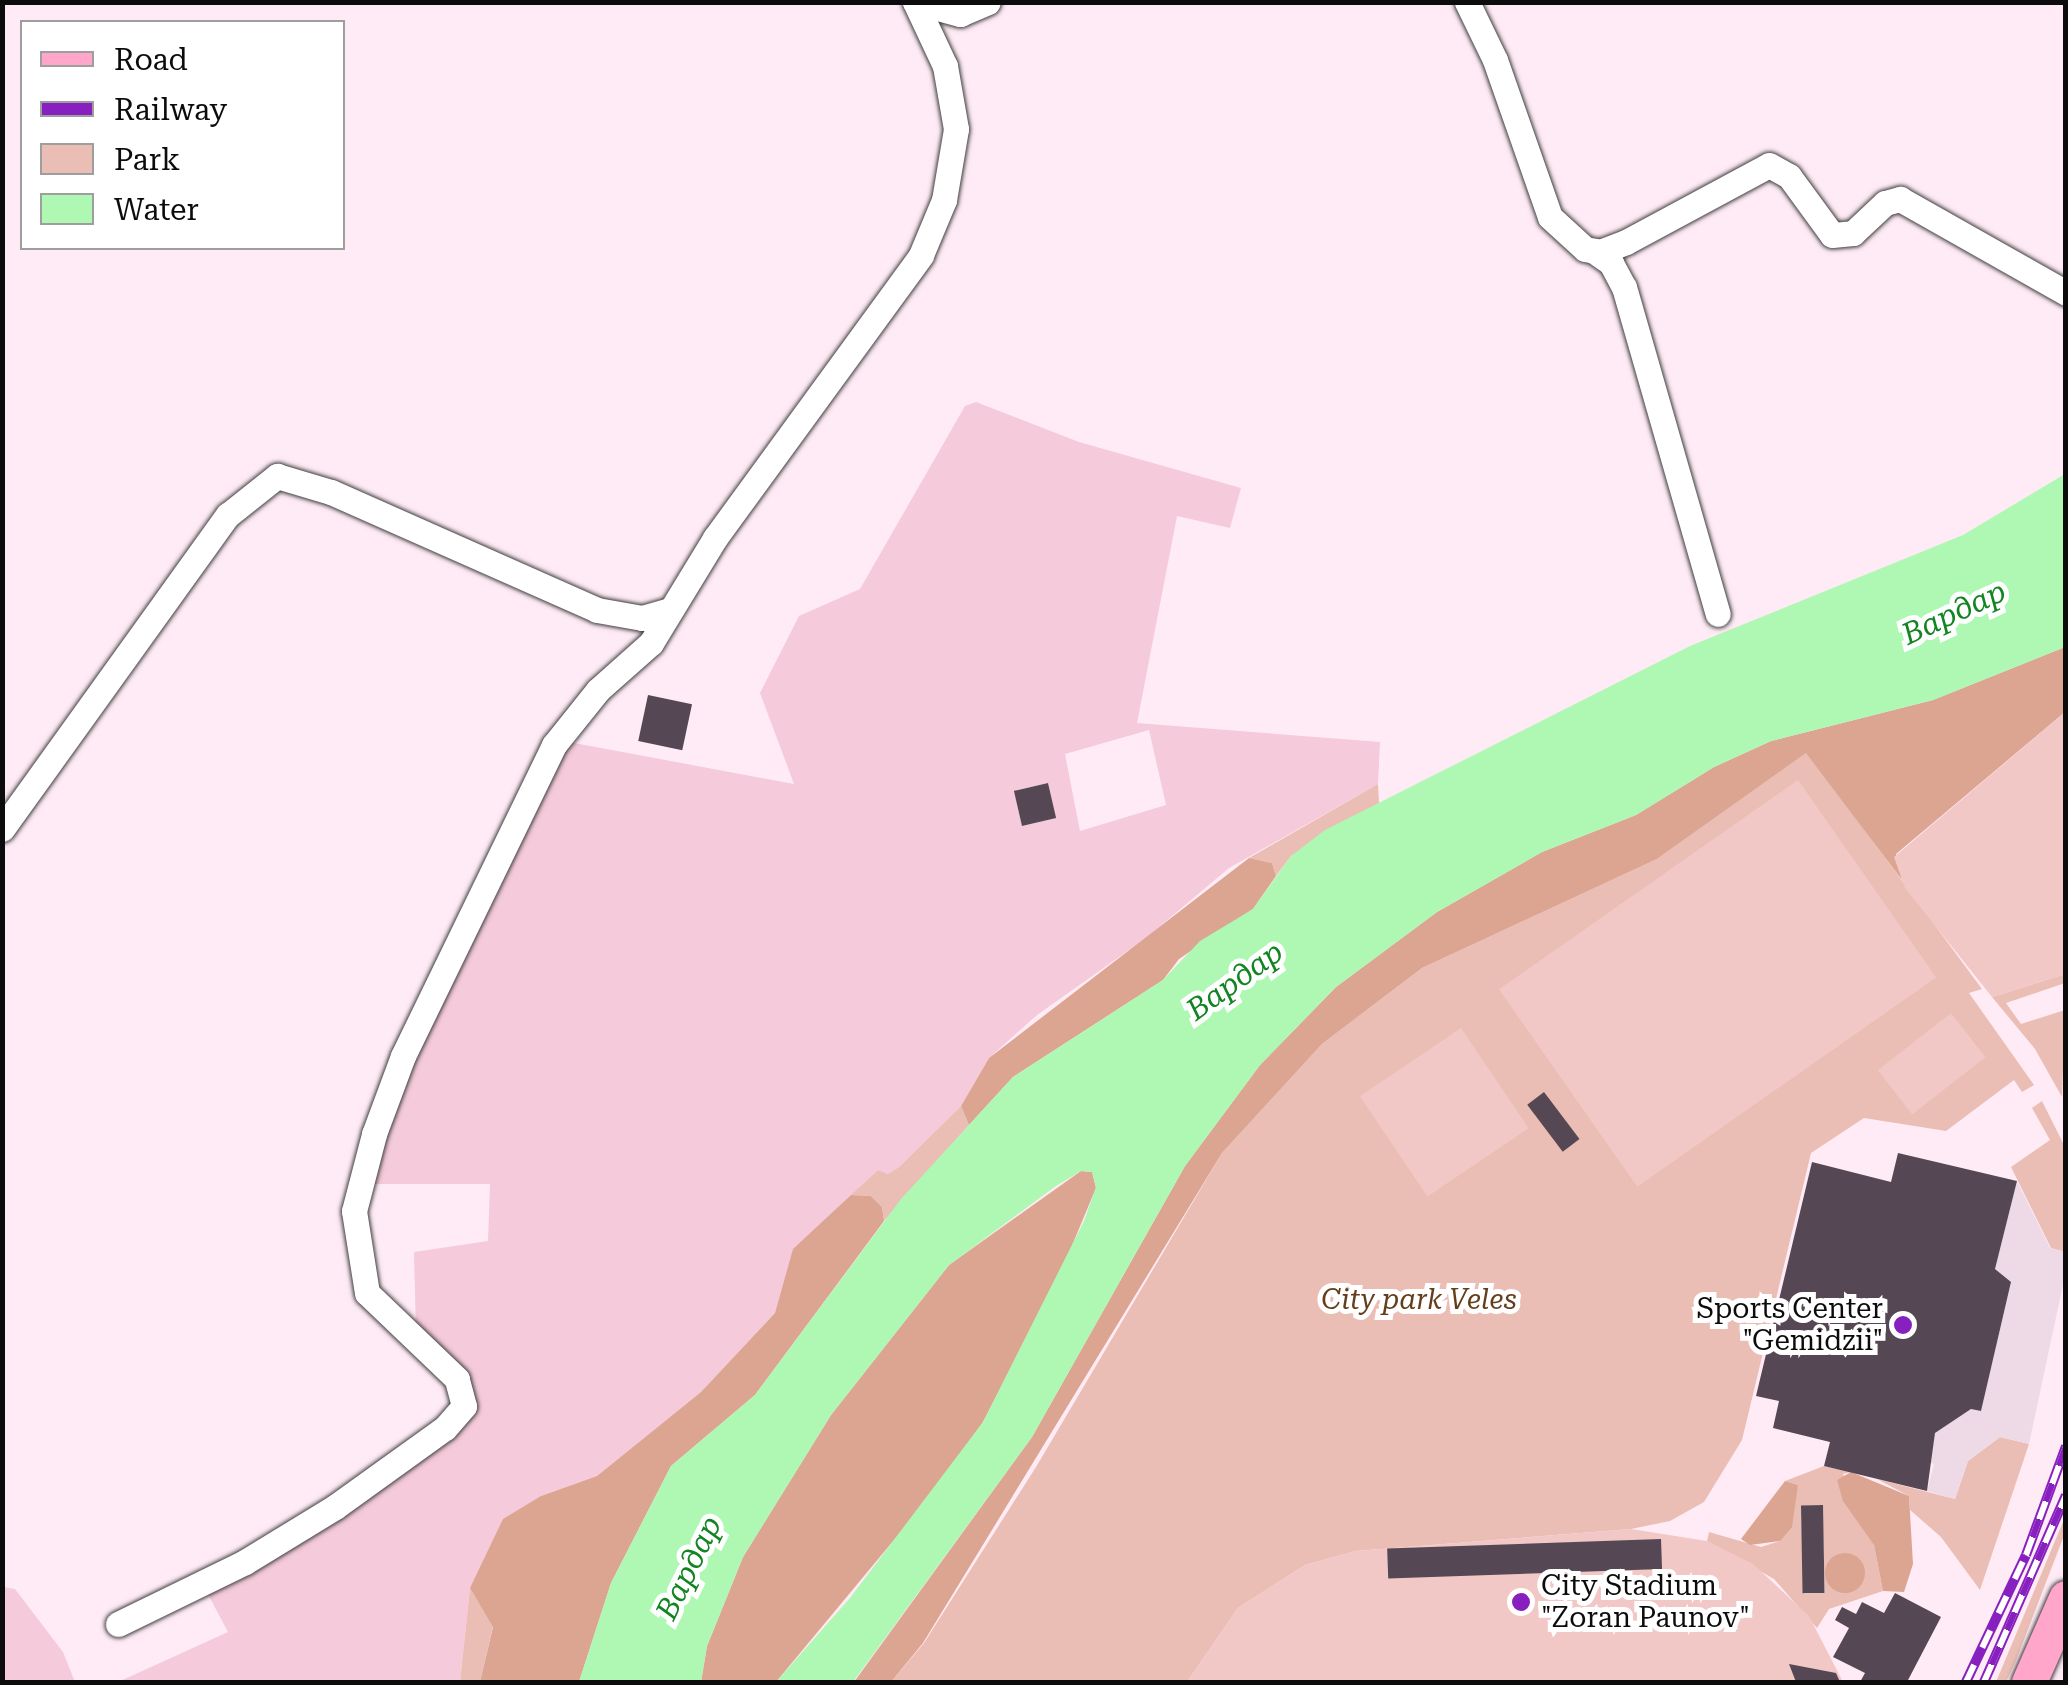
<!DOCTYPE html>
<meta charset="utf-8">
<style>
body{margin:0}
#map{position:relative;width:2068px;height:1685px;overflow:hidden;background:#ffebf5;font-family:"Roboto Serif",serif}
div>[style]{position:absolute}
.farmland>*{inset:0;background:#f5cadb}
.green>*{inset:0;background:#eabeb4}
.forest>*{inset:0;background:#dba592}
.round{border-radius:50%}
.pitch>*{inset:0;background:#f1c8c6;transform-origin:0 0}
.plaza>*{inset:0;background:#eedae6}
.water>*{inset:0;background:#aef8b3}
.building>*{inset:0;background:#554854;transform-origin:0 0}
.roads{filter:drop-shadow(0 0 2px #3f3f3f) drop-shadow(0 0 2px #3f3f3f)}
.street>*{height:25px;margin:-12.5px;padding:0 12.5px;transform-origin:12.5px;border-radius:12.5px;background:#fff}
.secondary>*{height:35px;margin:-17.5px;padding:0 17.5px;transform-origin:17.5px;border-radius:17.5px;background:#ffa6ca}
.rail>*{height:10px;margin-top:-5px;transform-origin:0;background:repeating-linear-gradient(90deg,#fff 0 19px,#8820c0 0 38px);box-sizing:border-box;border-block:2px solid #8820c0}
.dots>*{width:28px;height:28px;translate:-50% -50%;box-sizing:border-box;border:5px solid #fff;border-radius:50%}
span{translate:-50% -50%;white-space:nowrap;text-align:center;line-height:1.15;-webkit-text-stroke:10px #fff;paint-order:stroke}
.park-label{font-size:28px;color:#653f1b;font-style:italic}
.poi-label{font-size:28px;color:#0c0c0c}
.right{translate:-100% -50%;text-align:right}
.left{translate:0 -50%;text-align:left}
.water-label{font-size:30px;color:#128422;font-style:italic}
.frame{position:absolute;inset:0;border:5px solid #0c0c0c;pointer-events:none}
.legend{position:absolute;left:20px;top:20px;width:325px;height:230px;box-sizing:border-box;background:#fff;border:2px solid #9e9e9e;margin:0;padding:12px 18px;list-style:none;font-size:30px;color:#0c0c0c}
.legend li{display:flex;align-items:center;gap:20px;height:50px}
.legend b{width:50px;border:2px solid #9e9e9e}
</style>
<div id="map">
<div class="farmland">
<div style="clip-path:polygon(evenodd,976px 402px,1079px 442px,1241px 488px,1230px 528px,1177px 516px,1137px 723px,1380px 742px,1378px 784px,1229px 868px,1146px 938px,1037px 1015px,989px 1058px,961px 1106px,899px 1167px,888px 1174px,878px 1170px,794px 1249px,775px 1313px,701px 1392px,597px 1476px,541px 1496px,470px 1588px,460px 1682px,118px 1682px,228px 1632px,202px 1583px,461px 1411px,416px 1334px,414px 1252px,488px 1241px,490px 1184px,359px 1184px,558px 740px,794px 784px,760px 693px,799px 616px,860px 589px,965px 406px,976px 402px,1149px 730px,1166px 805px,1080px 831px,1065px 754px,1149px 730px,976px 402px,1048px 783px,1055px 818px,1022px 826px,1014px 791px,1048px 783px)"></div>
<div style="clip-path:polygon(3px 1587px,15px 1589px,63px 1652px,75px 1682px,3px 1682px)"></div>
</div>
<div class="green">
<div style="clip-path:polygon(1807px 752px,1982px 989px,1969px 993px,2034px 1085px,2022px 1092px,2014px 1080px,1946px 1131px,1864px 1118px,1811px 1153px,1742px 1440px,1704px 1502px,1670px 1521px,1631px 1529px,1356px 1551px,1305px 1565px,1238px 1608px,1187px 1682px,891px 1682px,924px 1643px,1036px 1467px,1222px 1153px,1322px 1044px,1422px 968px,1657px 859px)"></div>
<div style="clip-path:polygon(1378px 784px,1379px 803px,1291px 856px,1276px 876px,1272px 863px,1249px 858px)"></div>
<div style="clip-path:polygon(2065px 974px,2065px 983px,2006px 1003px,2021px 1024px,2065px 1010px,2062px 1097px,2035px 1049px,1992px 997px)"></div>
<div style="clip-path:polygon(2042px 1101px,2065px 1147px,2065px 1252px,2051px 1248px,2011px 1167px,2050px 1140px,2032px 1108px)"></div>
<div style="clip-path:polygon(961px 1106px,969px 1125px,884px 1221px,882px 1207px,871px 1196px,851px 1195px,878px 1170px,888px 1174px,899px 1167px)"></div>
<div style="clip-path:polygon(2000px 1437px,2029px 1444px,1980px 1590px,1941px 1537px,1910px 1510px,1909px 1496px,1877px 1479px,1955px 1499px,1968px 1461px)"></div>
<div style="clip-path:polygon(evenodd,1824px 1466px,1851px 1472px,1843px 1474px,1874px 1545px,1883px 1591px,1829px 1609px,1817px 1628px,1774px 1579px,1707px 1541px,1709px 1532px,1761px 1547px,1780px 1541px,1798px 1485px,1785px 1481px,1824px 1466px,1822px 1505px,1825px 1593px,1804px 1594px,1801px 1506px,1822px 1505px)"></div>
<div style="clip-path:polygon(2065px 1517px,2065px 1533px,2015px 1663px,2006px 1682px,1996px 1682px)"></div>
<div style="clip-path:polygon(470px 1588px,493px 1626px,480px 1682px,460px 1682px)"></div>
</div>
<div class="forest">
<div style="clip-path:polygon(2065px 647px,2065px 712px,1896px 854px,1902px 880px,1806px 753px,1657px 859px,1422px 968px,1322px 1044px,1222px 1153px,923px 1643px,891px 1682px,854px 1682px,1032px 1437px,1185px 1166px,1260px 1065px,1336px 987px,1437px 912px,1542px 852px,1636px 815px,1714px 767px,1771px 741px,1933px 700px)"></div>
<div style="clip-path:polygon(1249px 858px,1272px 863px,1276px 876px,1253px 909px,1179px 959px,1163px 980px,1013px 1077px,969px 1125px,961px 1106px,989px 1058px)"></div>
<div style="clip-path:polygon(1081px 1171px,1092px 1172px,1096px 1188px,1063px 1267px,983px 1422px,928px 1499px,776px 1682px,701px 1682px,707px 1646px,743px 1557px,831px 1415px,949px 1265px)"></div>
<div style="clip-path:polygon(851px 1195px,871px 1196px,882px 1207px,884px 1221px,755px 1395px,671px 1466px,611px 1583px,579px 1682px,480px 1682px,493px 1627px,470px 1588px,503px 1519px,541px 1496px,597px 1476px,701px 1392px,775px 1313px,793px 1249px)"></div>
<div style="clip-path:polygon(1851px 1472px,1909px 1496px,1913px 1564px,1904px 1592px,1883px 1591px,1874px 1545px,1843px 1501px,1837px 1480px)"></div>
<div style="clip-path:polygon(1785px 1481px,1798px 1485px,1792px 1527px,1780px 1541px,1750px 1545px,1741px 1539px)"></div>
<div class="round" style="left:1825px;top:1553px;width:40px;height:40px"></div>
</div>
<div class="pitch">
<div style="clip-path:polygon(2065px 712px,2065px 974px,1992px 997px,1905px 888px,1894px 857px)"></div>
<div style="left:1798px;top:780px;width:241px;height:365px;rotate:55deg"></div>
<div style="left:1951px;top:1013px;width:56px;height:93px;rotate:52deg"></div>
<div style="left:1461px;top:1028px;width:121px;height:122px;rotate:56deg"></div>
<div style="clip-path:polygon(1631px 1529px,1707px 1541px,1753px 1564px,1809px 1616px,1843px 1682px,1187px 1682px,1238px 1608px,1305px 1565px,1356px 1551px)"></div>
</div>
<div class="plaza">
<div style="clip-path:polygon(2017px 1181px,2050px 1248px,2066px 1252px,2065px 1275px,2029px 1444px,2000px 1437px,1968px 1461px,1955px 1499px,1927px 1491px,1934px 1464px,1928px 1462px,1935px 1433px,1971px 1409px,1981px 1410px,2011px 1283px,1995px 1269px)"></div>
</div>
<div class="water">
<div style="clip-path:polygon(2065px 474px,2065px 647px,1933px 700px,1771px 741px,1714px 767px,1636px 815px,1542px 852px,1437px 912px,1336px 987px,1260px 1065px,1185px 1166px,1032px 1437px,853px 1682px,776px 1682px,850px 1598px,983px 1422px,1084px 1221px,1096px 1187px,1092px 1172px,1081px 1171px,1056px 1186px,949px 1265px,831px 1415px,743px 1557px,707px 1646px,701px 1682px,579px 1682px,611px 1583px,671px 1466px,755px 1395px,901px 1199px,1013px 1077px,1163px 980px,1200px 941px,1253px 909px,1291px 856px,1325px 830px,1690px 646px,1963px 535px)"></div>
</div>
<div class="building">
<div style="left:648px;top:695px;width:45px;height:47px;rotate:12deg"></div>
<div style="left:1048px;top:783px;width:36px;height:35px;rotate:77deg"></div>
<div style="left:1544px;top:1092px;width:59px;height:21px;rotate:53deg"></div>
<div style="clip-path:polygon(1898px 1153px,2017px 1181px,1995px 1269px,2011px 1282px,1981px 1411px,1971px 1409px,1935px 1433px,1927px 1491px,1824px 1466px,1830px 1442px,1773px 1428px,1779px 1401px,1756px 1396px,1812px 1162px,1891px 1182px)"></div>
<div style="left:1823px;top:1505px;width:88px;height:22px;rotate:89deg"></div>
<div style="left:1661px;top:1539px;width:30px;height:274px;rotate:88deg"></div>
<div style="clip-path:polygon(1895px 1593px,1941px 1617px,1907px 1682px,1860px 1682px,1865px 1673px,1833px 1657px,1849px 1628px,1835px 1620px,1842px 1607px,1856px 1614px,1862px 1602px,1884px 1613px)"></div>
<div style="clip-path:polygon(1789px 1664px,1836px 1673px,1840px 1682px,1796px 1682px)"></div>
</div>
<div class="roads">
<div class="street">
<div style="left:915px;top:2px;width:47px;rotate:14.9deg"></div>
<div style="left:960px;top:14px;width:30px;rotate:-23deg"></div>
<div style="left:1467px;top:2px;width:64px;rotate:64.2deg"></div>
<div style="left:1495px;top:60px;width:166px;rotate:70.7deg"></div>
<div style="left:1550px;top:217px;width:47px;rotate:42.4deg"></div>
<div style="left:1585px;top:249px;width:15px;rotate:11deg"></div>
<div style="left:1600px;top:252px;width:28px;rotate:-21deg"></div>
<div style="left:1626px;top:242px;width:162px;rotate:-28.3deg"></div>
<div style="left:1769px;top:165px;width:23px;rotate:29deg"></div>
<div style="left:1789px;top:176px;width:73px;rotate:53.9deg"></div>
<div style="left:1832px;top:235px;width:21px;rotate:-5deg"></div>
<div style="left:1853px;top:233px;width:44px;rotate:-43.2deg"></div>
<div style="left:1885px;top:203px;width:16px;rotate:-15deg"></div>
<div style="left:1900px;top:199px;width:191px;rotate:29.5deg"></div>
<div style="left:1594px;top:251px;width:21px;rotate:35deg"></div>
<div style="left:1611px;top:263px;width:27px;rotate:62deg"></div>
<div style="left:1624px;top:287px;width:340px;rotate:74deg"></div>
<div style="left:2px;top:829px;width:387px;rotate:-54.3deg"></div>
<div style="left:228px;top:515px;width:63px;rotate:-38.5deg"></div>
<div style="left:277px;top:476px;width:56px;rotate:16.5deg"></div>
<div style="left:331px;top:492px;width:291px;rotate:23.9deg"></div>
<div style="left:597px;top:610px;width:46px;rotate:10.1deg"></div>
<div style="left:642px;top:618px;width:29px;rotate:-16deg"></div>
<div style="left:118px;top:1624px;width:141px;rotate:-26deg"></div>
<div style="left:245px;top:1562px;width:105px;rotate:-31.4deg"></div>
<div style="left:335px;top:1507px;width:135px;rotate:-35.7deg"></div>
<div style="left:445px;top:1428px;width:29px;rotate:-49deg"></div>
<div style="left:464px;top:1406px;width:28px;rotate:-105deg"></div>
<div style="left:457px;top:1379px;width:124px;rotate:-136.3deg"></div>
<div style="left:367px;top:1293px;width:83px;rotate:-99deg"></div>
<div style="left:354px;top:1211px;width:80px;rotate:-75.4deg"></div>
<div style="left:374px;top:1134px;width:83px;rotate:-69.6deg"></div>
<div style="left:403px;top:1056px;width:346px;rotate:-64.1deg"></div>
<div style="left:554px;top:745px;width:70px;rotate:-51.3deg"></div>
<div style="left:598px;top:690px;width:71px;rotate:-41.6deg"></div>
<div style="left:651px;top:643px;width:123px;rotate:-58.6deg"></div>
<div style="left:715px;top:538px;width:350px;rotate:-53.9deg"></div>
<div style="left:921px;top:255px;width:60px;rotate:-67.3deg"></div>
<div style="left:944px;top:200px;width:72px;rotate:-80.4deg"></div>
<div style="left:956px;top:129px;width:64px;rotate:-99.9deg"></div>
<div style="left:945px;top:66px;width:71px;rotate:-115.1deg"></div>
</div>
<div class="secondary">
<div style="left:2029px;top:1682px;width:92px;rotate:-66.2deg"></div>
</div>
</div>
<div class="rail">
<div style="left:1966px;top:1682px;width:140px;rotate:-64.7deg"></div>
<div style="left:2026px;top:1555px;width:116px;rotate:-69.8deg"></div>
<div style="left:1984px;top:1682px;width:204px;rotate:-66.3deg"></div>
</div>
<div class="dots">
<div style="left:1903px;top:1325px;background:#8820c0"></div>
<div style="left:1521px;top:1602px;background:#8820c0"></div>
</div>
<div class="park-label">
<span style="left:1419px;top:1300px">City park Veles</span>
</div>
<div class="poi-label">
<span class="right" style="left:1883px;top:1325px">Sports Center<br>"Gemidzii"</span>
<span class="left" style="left:1541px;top:1602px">City Stadium<br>"Zoran Paunov"</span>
</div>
<div class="water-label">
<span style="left:1954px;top:613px;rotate:-25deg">Вардар</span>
<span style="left:1235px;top:981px;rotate:-36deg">Вардар</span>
<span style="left:689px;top:1568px;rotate:-64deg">Вардар</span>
</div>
<div class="frame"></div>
<ul class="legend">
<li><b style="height:12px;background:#ffa6ca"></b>Road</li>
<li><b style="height:12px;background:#8820c0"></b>Railway</li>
<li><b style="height:28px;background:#eabeb4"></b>Park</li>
<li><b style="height:28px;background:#aef8b3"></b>Water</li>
</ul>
</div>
